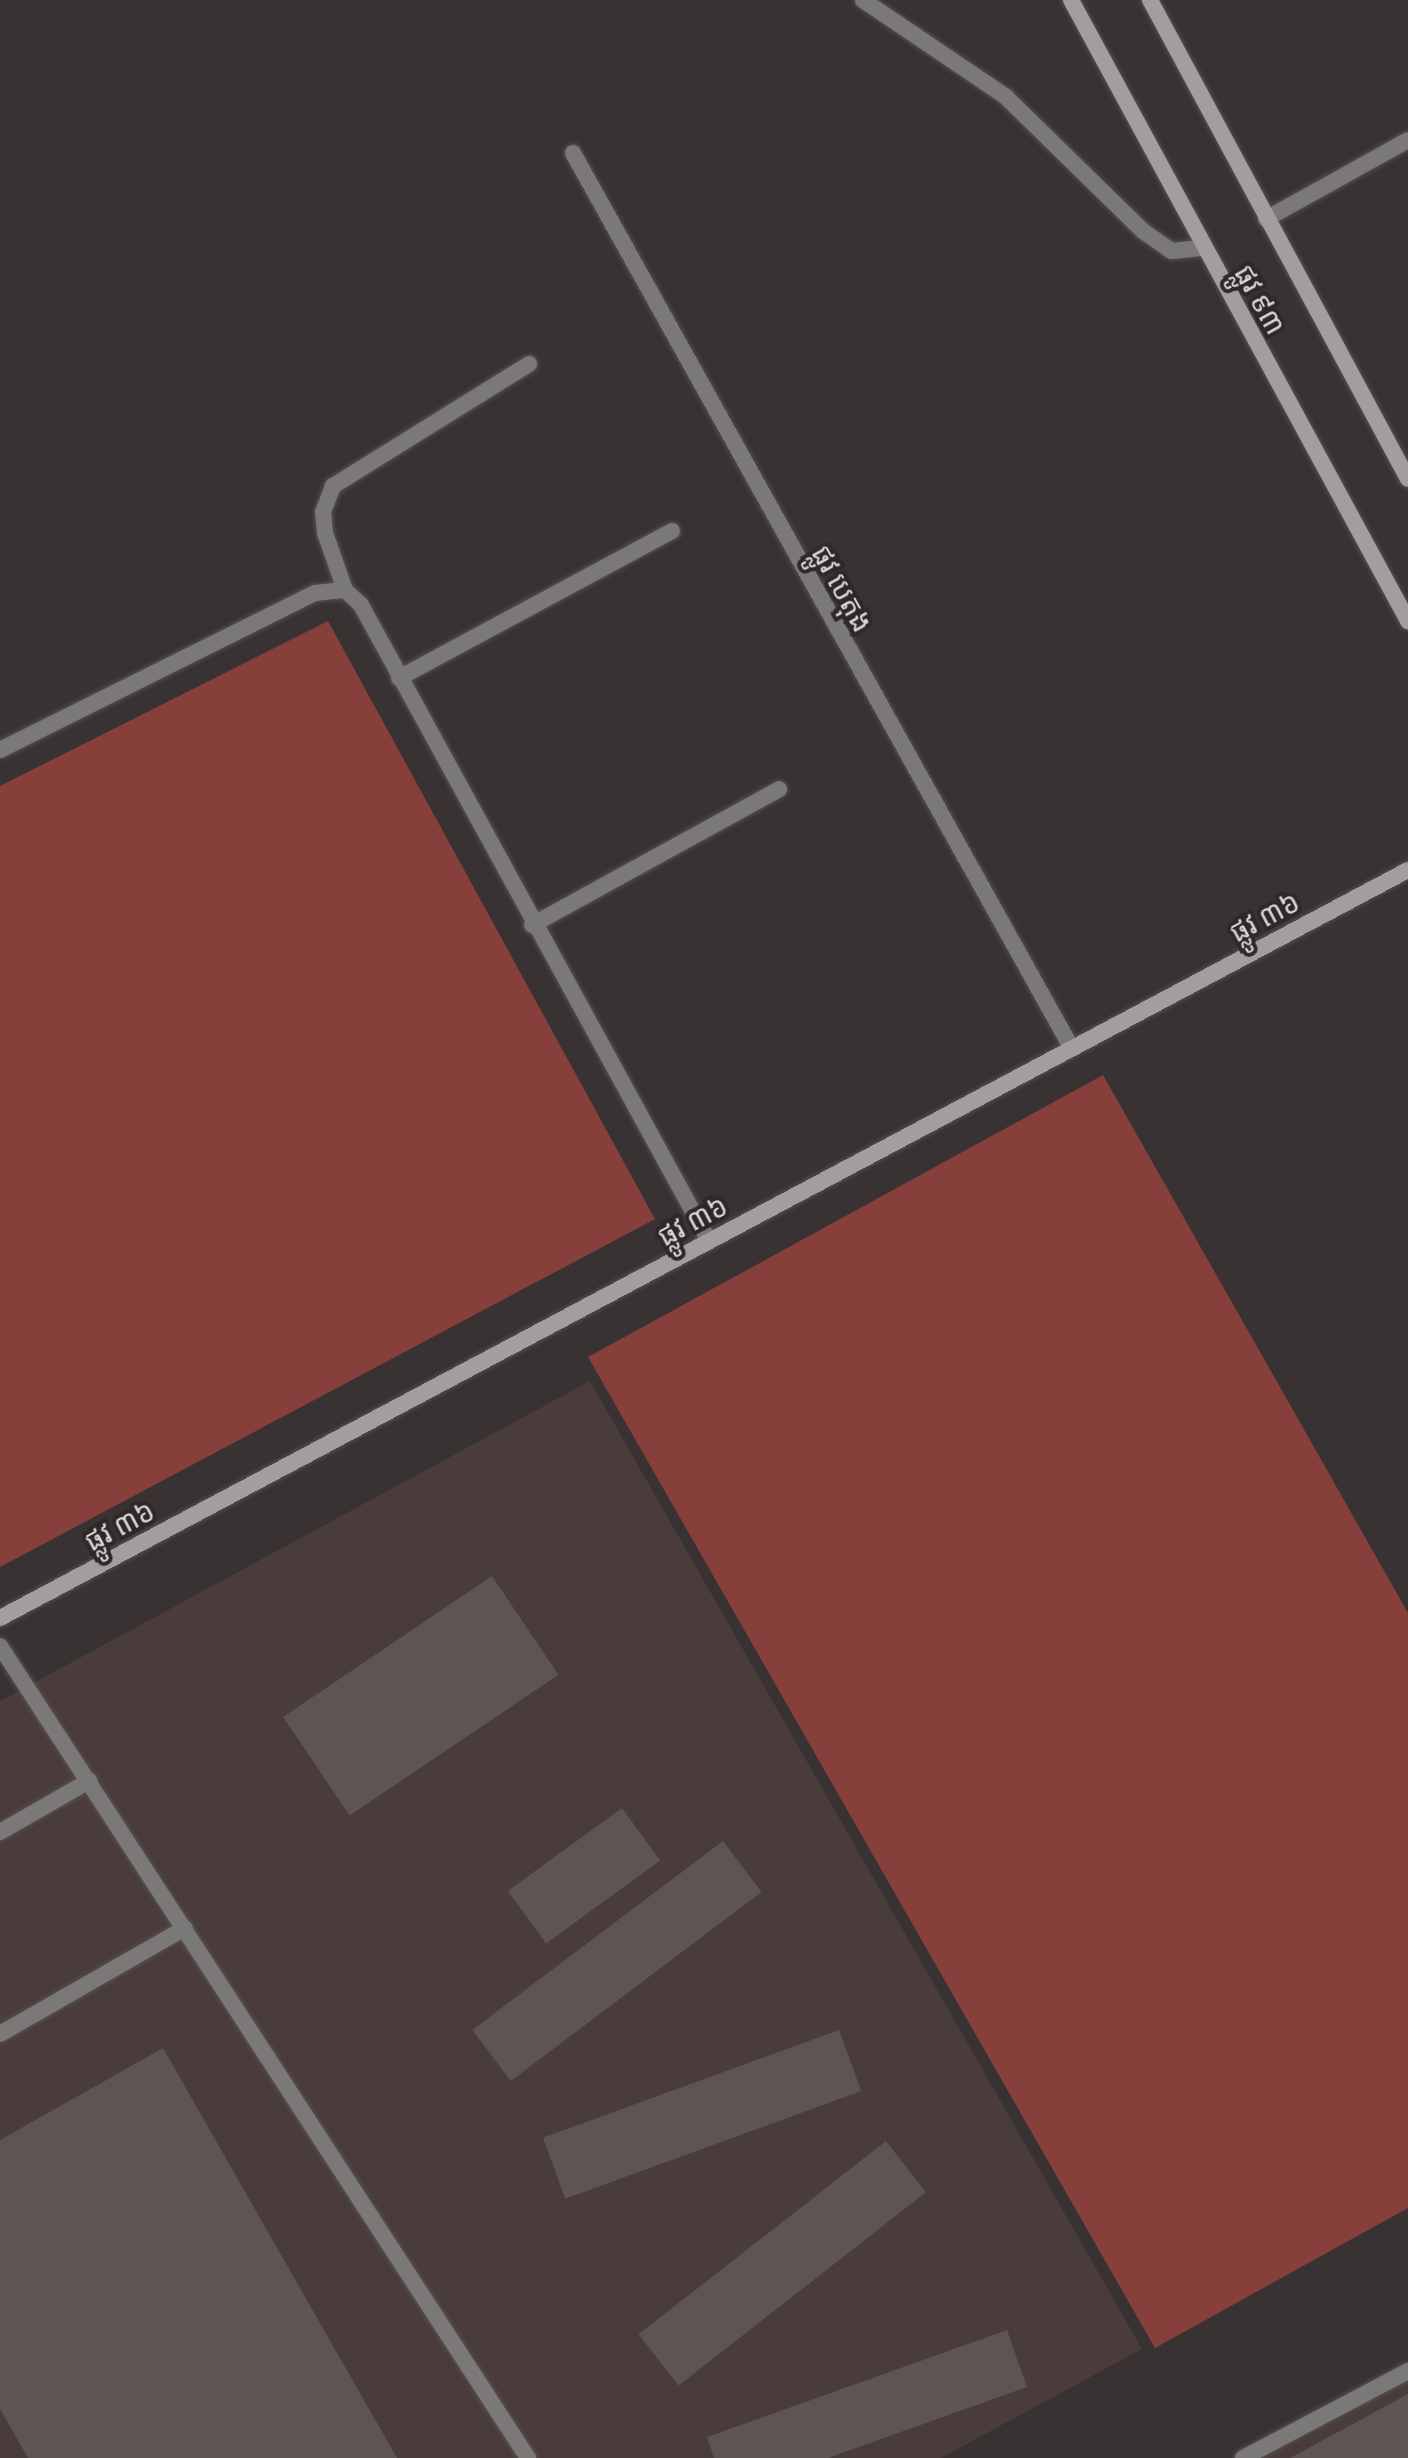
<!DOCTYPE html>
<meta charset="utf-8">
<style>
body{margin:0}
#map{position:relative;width:1408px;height:2458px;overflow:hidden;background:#393232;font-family:Barlow,"Noto Sans Khmer",sans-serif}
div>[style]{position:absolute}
.built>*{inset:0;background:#493c3b}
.green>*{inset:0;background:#873f3c}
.building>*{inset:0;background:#5c5554;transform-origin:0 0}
.roads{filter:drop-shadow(0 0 2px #565050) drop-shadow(0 0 2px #565050)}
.lane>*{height:16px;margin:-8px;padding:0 8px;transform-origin:8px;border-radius:8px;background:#7b7878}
.street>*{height:16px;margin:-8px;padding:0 8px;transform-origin:8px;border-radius:8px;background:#7b7878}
.secondary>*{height:16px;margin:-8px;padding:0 8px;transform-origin:8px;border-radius:8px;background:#a39e9d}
span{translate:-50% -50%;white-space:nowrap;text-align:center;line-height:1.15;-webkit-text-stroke:8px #2f2828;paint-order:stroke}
.street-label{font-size:28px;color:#dbd7d6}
</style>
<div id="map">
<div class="built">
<div style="clip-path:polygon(590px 1381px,1142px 2349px,941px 2458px,0 2458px,0 1701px)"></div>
<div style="clip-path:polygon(1408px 2379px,1408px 2458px,1261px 2458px)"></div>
</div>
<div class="green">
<div style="clip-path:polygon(328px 621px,655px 1219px,0 1567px,0 786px)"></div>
<div style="clip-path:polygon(1103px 1075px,1408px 1613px,1408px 2208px,1155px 2348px,588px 1357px)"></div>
</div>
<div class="building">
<div style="left:492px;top:1576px;width:119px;height:252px;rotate:56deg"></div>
<div style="left:622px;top:1808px;width:65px;height:141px;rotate:54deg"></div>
<div style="left:723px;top:1841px;width:64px;height:314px;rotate:53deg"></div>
<div style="left:839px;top:2030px;width:65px;height:315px;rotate:70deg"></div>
<div style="clip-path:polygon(163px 2048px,397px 2458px,28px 2458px,0 2409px,0 2140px)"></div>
<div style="left:886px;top:2141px;width:65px;height:314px;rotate:52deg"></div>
<div style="clip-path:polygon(1007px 2330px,1027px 2387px,828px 2458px,714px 2458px,707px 2437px)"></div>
<div style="clip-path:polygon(1408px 2394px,1408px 2458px,1290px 2458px)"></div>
</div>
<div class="roads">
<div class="lane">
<div style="left:0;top:1646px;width:969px;rotate:56.97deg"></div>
<div style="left:0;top:1832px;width:103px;rotate:-29.8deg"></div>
<div style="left:0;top:2034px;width:213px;rotate:-29.8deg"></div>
</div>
<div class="street">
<div style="left:863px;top:0;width:173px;rotate:34.1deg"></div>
<div style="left:1006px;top:97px;width:192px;rotate:44.4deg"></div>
<div style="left:1143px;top:231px;width:35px;rotate:35deg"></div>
<div style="left:1172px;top:251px;width:31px;rotate:-6deg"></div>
<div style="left:573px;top:153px;width:1023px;rotate:60.88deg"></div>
<div style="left:1266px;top:219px;width:162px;rotate:-29.1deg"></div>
<div style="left:345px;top:590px;width:60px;rotate:-109.3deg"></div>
<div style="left:325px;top:533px;width:21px;rotate:-95deg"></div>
<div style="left:323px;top:512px;width:28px;rotate:-69deg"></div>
<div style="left:333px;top:486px;width:231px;rotate:-31.9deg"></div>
<div style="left:399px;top:678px;width:310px;rotate:-28.3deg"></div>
<div style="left:0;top:750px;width:352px;rotate:-26.5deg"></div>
<div style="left:315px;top:593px;width:30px;rotate:-6deg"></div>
<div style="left:345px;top:590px;width:22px;rotate:43deg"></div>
<div style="left:361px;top:605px;width:725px;rotate:61.31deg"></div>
<div style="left:532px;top:925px;width:282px;rotate:-28.8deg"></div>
<div style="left:1243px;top:2458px;width:187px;rotate:-27.8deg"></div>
</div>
<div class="secondary">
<div style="left:1071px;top:0;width:707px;rotate:61.51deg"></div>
<div style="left:1150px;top:0;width:544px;rotate:61.69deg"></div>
<div style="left:0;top:1618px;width:1594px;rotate:-27.98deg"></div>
</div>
</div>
<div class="street-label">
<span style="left:1261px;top:299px;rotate:61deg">ផ្លូវ ៩៣</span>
<span style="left:843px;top:588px;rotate:61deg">ផ្លូវ បេតុង</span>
<span style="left:1264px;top:916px;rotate:-28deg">ផ្លូវ ៣៦</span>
<span style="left:692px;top:1220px;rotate:-28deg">ផ្លូវ ៣៦</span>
<span style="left:119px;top:1525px;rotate:-28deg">ផ្លូវ ៣៦</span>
</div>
</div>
